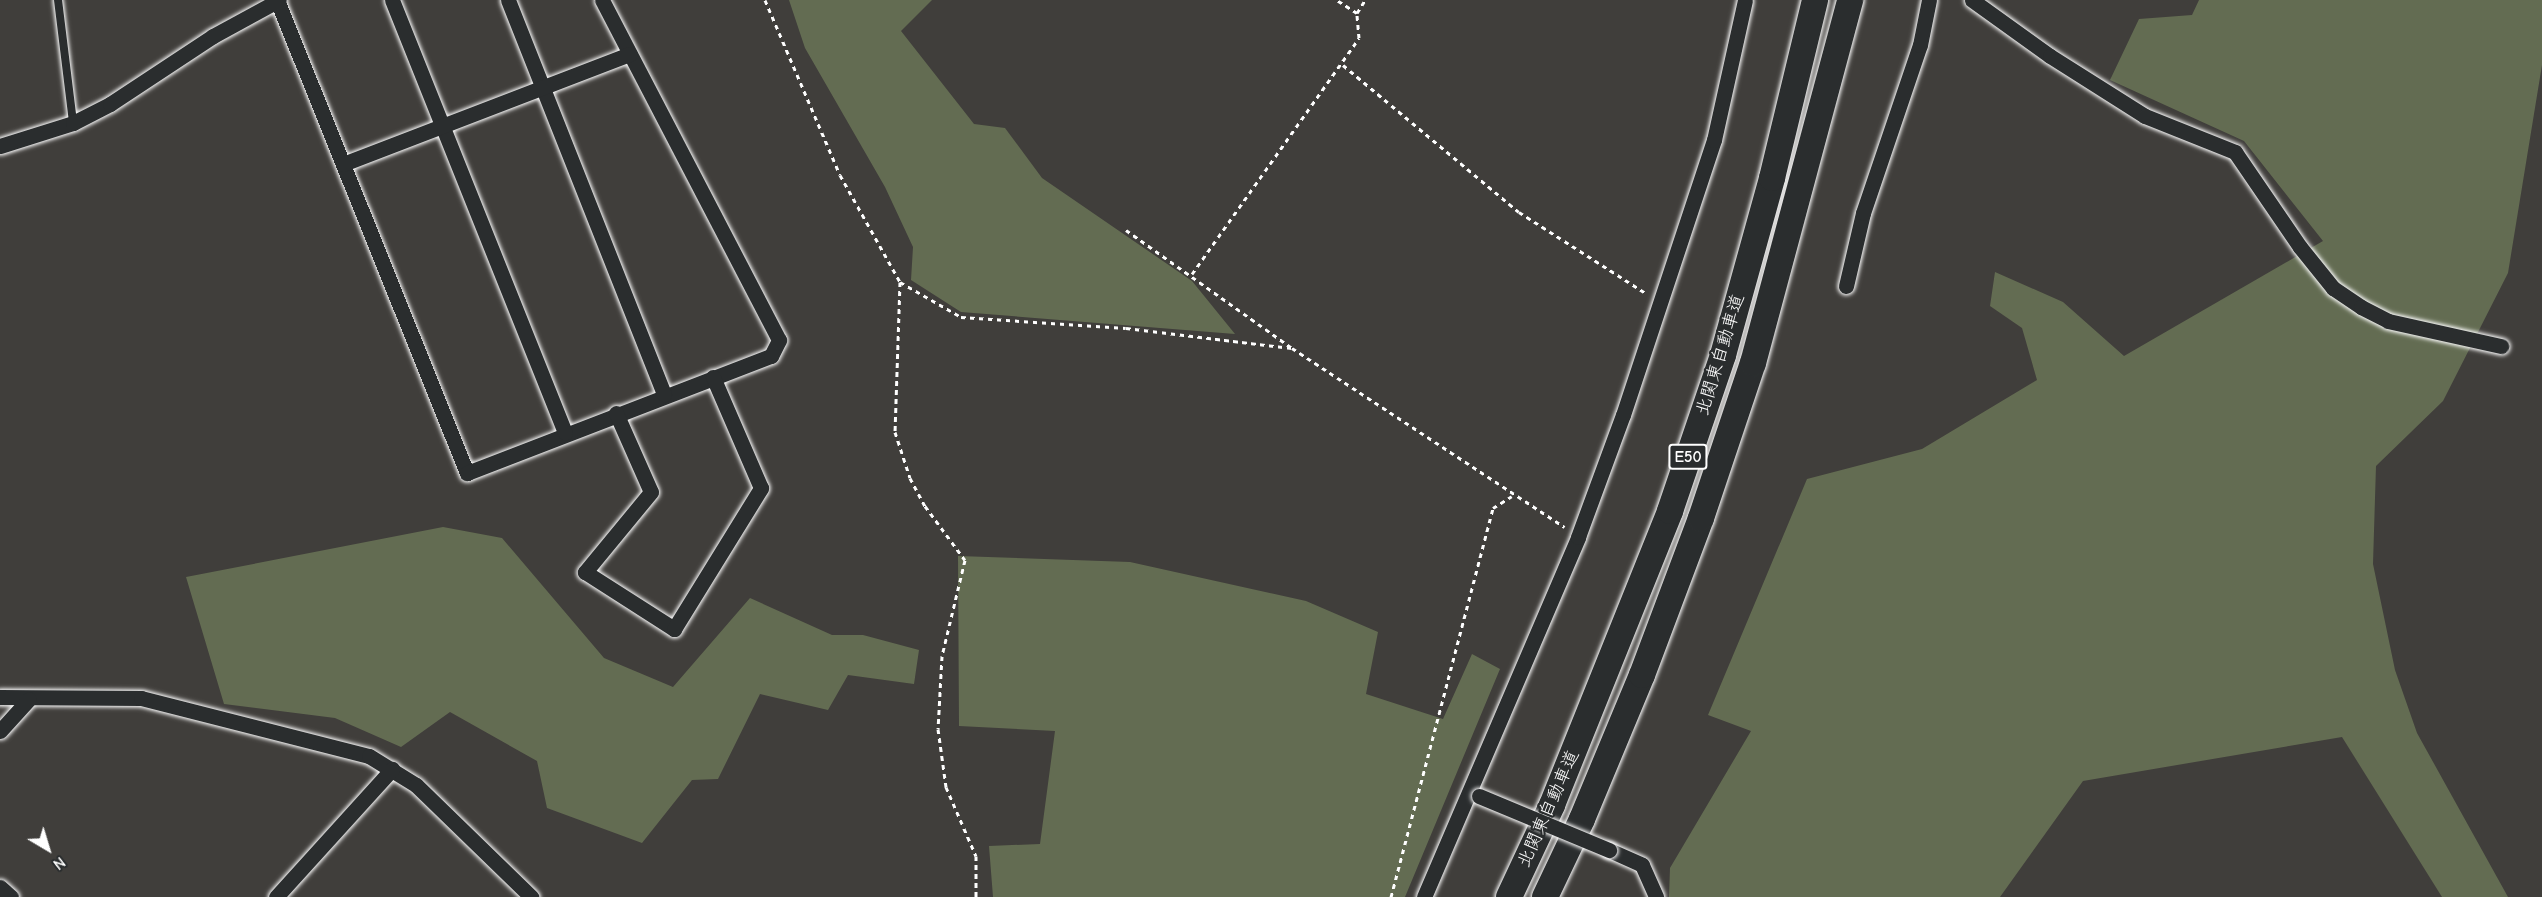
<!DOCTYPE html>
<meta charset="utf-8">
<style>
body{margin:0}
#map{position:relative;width:2542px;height:897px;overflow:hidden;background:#403e3b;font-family:"Comic Neue","Klee One",sans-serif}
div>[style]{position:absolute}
.green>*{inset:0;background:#636c52}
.path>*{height:3px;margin-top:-1.5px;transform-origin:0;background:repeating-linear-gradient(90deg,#fff 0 4.5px,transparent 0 9px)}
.roads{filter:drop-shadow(0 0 2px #fff) drop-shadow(0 0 2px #fff)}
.lane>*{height:8px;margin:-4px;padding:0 4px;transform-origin:4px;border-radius:4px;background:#2a2d2e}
.street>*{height:15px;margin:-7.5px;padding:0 7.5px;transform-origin:7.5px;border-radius:7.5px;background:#2a2d2e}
.highway>*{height:26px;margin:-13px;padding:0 13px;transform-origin:13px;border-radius:13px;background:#2a2d2e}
.bridges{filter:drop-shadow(0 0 2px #fff) drop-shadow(0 0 2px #fff)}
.street-bridge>*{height:15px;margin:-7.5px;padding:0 7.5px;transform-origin:7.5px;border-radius:7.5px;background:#2a2d2e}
span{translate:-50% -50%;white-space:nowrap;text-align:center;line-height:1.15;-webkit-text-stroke:4.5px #2a2d2e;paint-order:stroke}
.shield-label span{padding:2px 4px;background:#2a2d2e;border:2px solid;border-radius:4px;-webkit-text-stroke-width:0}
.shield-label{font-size:16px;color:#fff;font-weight:700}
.street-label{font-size:18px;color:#fff}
.north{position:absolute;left:18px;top:819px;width:60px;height:60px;-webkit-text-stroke:4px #2a2d2e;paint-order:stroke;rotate:142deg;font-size:16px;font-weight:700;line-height:24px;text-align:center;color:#fff}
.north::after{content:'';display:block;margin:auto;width:21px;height:27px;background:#fff;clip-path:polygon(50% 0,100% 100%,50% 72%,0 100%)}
</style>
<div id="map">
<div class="green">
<div style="clip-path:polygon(789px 0,932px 0,901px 31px,974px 124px,1005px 128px,1042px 178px,1192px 281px,1235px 334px,961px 312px,911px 280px,913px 247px,885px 187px,805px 48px)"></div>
<div style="clip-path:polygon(2199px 0,2542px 0,2542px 65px,2508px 273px,2443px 401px,2376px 466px,2373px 564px,2395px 670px,2417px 733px,2508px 897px,2442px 897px,2342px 737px,2083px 781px,2000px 897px,1669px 897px,1670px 868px,1751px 731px,1708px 715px,1807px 479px,1922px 449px,2037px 380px,2022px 328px,1990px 306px,1995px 272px,2063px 302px,2124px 356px,2323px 241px,2244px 141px,2110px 80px,2139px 19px,2192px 15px)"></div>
<div style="clip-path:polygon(443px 527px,502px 538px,604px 658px,673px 687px,750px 598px,832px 635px,863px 635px,919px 650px,914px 684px,848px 675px,828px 710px,760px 694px,718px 779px,692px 780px,642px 843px,547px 808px,537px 761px,450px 712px,401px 747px,335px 718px,224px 704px,186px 577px)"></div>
<div style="clip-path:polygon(958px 556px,1130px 562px,1306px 601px,1378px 632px,1366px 694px,1443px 719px,1472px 654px,1500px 669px,1405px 897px,993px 897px,989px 846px,1040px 844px,1055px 731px,959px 726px)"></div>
</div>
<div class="path">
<div style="left:765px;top:0;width:190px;rotate:66.8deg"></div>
<div style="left:840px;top:175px;width:123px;rotate:60.7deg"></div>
<div style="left:900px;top:282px;width:150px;rotate:91.9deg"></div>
<div style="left:895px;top:432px;width:48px;rotate:71.9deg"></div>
<div style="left:910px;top:478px;width:32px;rotate:62deg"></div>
<div style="left:925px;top:506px;width:67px;rotate:53.5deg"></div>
<div style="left:965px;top:560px;width:99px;rotate:103.5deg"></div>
<div style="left:942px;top:656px;width:73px;rotate:93.1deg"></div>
<div style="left:938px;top:729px;width:59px;rotate:82.1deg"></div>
<div style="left:946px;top:787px;width:75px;rotate:66.5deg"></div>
<div style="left:976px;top:856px;width:41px;rotate:90deg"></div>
<div style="left:1357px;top:13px;width:15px;rotate:-58deg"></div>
<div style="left:1343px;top:65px;width:229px;rotate:39.9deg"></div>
<div style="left:1519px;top:212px;width:152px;rotate:32.6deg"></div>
<div style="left:1126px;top:230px;width:204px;rotate:35.4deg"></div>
<div style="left:1292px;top:348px;width:326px;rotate:33.3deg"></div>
<div style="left:1192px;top:274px;width:289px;rotate:-54.7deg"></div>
<div style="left:1359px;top:38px;width:25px;rotate:-95deg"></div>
<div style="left:1357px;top:13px;width:24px;rotate:-147deg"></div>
<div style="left:900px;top:282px;width:70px;rotate:29.8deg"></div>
<div style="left:961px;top:317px;width:165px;rotate:3.8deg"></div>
<div style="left:1126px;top:328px;width:167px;rotate:6.9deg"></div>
<div style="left:1391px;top:897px;width:402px;rotate:-75.3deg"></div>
<div style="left:1493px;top:508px;width:22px;rotate:-32deg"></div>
</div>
<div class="roads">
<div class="lane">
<div style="left:58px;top:0;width:124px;rotate:83deg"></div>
</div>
<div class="street">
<div style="left:277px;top:0;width:510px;rotate:68.12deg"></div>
<div style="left:467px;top:473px;width:326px;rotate:-21.1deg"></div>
<div style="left:771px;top:356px;width:18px;rotate:-63deg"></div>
<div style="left:779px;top:340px;width:383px;rotate:-117.5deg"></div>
<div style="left:392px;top:0;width:466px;rotate:68.2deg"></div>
<div style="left:508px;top:0;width:424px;rotate:68.4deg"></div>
<div style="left:1972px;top:0;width:96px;rotate:35.7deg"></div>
<div style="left:2050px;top:56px;width:112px;rotate:32.3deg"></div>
<div style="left:2145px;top:116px;width:97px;rotate:21.8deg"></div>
<div style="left:2235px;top:152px;width:115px;rotate:55.6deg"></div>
<div style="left:2300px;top:247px;width:53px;rotate:51.2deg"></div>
<div style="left:2333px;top:288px;width:34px;rotate:34deg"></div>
<div style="left:2361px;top:307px;width:30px;rotate:27deg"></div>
<div style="left:2388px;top:321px;width:116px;rotate:12.5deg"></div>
<div style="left:0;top:146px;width:77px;rotate:-17.5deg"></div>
<div style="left:73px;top:123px;width:42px;rotate:-27.2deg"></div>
<div style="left:110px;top:104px;width:123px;rotate:-33.4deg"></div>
<div style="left:213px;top:36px;width:75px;rotate:-28.6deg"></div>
<div style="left:343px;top:164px;width:307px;rotate:-21deg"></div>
<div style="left:1846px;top:286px;width:75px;rotate:-76.9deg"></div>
<div style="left:1863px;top:213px;width:177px;rotate:-71.3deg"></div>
<div style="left:1920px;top:45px;width:46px;rotate:-78.7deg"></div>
<div style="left:616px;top:413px;width:86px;rotate:66.1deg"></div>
<div style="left:651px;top:492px;width:104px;rotate:129.5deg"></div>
<div style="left:585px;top:572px;width:106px;rotate:32.6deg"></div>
<div style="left:674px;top:629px;width:166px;rotate:-58.3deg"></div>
<div style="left:761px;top:488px;width:121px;rotate:-113.4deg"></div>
<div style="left:0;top:697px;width:141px;rotate:0.4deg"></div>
<div style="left:141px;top:698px;width:235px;rotate:14.3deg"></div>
<div style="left:369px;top:756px;width:55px;rotate:31.7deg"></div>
<div style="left:416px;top:785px;width:161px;rotate:44.2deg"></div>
<div style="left:0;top:731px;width:43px;rotate:-47.8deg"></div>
<div style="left:1609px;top:850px;width:36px;rotate:24deg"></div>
<div style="left:1642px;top:865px;width:35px;rotate:66deg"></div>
<div style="left:0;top:887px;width:15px;rotate:42deg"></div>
<div style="left:276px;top:897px;width:173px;rotate:-47.8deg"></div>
<div style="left:1424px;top:897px;width:392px;rotate:-66.8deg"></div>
<div style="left:1578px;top:537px;width:130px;rotate:-69.8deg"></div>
<div style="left:1623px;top:415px;width:290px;rotate:-71.7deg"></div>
<div style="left:1714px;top:140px;width:143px;rotate:-77.5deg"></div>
</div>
<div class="highway">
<div style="left:1509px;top:897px;width:102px;rotate:-64.9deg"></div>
<div style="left:1552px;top:805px;width:317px;rotate:-68.1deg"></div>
<div style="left:1670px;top:511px;width:165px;rotate:-71.2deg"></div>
<div style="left:1723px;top:355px;width:184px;rotate:-74.5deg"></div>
<div style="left:1772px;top:178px;width:183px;rotate:-76.4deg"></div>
<div style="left:1545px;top:897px;width:86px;rotate:-64.6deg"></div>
<div style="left:1582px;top:819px;width:156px;rotate:-67.4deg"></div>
<div style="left:1642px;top:675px;width:168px;rotate:-69.4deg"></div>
<div style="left:1701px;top:518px;width:163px;rotate:-71.5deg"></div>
<div style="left:1753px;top:363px;width:376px;rotate:-75deg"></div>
</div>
</div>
<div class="bridges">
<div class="street-bridge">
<div style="left:1479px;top:796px;width:141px;rotate:22.6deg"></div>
</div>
</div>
<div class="shield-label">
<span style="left:1688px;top:457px">E50</span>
</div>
<div class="street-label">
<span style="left:1721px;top:355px;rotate:-73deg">北関東自動車道</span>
<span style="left:1549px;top:809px;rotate:-66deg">北関東自動車道</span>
</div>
<div class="north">N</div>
</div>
